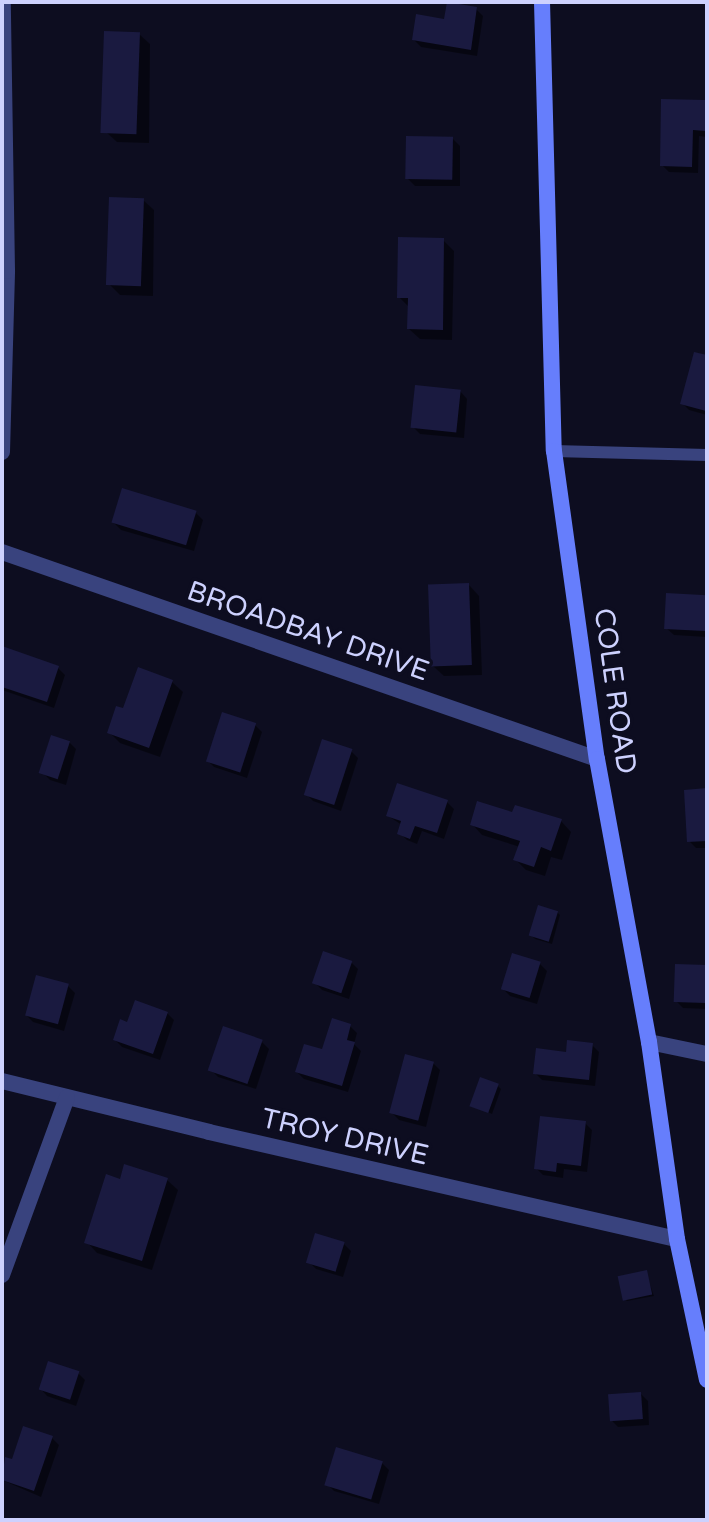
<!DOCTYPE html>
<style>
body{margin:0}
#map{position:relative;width:709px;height:1522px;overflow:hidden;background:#0d0d20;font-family:"Varela Round",sans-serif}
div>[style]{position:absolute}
.shadow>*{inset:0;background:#0007}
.building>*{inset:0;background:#1a1a40;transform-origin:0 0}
.lane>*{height:12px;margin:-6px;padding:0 6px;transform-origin:6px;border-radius:6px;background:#39437e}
.street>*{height:16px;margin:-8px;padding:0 8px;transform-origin:8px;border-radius:8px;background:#39437e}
.secondary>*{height:16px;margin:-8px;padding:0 8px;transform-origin:8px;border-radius:8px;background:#667efc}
span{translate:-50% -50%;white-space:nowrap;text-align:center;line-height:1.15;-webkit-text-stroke:7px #0d0d20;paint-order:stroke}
.street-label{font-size:28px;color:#cdd1fe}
.frame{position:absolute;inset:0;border:4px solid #cdd1fe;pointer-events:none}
</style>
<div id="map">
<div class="shadow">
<div style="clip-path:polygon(476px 9px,483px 16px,477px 56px,421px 47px,414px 40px,446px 21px)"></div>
<div style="clip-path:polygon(139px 34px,150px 44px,149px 143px,117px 142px,106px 132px)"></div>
<div style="clip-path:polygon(704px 102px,707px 137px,699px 136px,698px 173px,669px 172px,662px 165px)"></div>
<div style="clip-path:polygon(453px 139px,460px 146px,460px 186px,415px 186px,408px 179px)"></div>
<div style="clip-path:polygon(143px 200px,154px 210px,153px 296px,120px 295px,110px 285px)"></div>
<div style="clip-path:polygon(443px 240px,454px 251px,452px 340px,420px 339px,409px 329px,410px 308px,399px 297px)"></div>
<div style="clip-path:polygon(695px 354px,707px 357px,707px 415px,689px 410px,682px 403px)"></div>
<div style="clip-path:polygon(460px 391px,467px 399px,464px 438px,420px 434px,413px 427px)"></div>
<div style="clip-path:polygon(196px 513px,203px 520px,194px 551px,121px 530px,114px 523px)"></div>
<div style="clip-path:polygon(469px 585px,479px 596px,482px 675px,444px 676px,433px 666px)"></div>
<div style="clip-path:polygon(707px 597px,707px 637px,674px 635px,666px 628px)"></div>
<div style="clip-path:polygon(2px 648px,58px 668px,65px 675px,54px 708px,2px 690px)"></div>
<div style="clip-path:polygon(172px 682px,183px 692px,160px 757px,120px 743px,109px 732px,124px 710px)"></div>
<div style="clip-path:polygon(223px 714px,255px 725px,262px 732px,247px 778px,214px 767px,207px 760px)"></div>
<div style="clip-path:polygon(69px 742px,76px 749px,66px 785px,50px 780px,43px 773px)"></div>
<div style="clip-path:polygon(351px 751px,358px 758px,341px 811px,313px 801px,306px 794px)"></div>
<div style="clip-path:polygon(707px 790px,707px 848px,696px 848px,689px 841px)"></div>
<div style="clip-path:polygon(447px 802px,454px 809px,444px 839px,422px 831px,417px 844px,407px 840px,400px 833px,402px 825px,388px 816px)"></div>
<div style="clip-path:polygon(514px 815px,561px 821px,571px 832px,562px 860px,551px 857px,545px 876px,526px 870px,516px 860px,520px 847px,482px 835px,472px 824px)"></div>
<div style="clip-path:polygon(557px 912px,560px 915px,552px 944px,535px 939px,532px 936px)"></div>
<div style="clip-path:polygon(351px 962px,358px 969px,349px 999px,322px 990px,315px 983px)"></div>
<div style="clip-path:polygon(540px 964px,547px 971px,537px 1004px,510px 996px,503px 989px)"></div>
<div style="clip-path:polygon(707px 967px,707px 1009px,683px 1008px,676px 1001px)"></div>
<div style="clip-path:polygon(68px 986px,75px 993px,64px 1031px,33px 1022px,26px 1015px)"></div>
<div style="clip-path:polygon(167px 1013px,174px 1020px,160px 1060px,122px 1047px,115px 1040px,128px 1024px)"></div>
<div style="clip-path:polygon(350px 1026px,357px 1033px,354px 1044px,361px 1051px,348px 1092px,304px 1079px,297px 1072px)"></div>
<div style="clip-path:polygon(262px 1042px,269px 1049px,256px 1089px,218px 1077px,211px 1070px)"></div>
<div style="clip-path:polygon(592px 1045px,599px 1052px,595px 1086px,542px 1080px,535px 1073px)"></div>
<div style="clip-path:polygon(433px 1063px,440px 1070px,426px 1127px,399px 1120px,392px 1113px)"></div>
<div style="clip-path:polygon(498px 1086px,501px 1089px,492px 1114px,472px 1105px)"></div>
<div style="clip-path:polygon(585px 1123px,592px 1130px,587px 1172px,564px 1169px,563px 1178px,543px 1175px,536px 1168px)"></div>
<div style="clip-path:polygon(167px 1180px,178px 1190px,152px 1270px,97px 1253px,87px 1242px)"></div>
<div style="clip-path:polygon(344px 1244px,351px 1251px,343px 1277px,316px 1269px,309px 1262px)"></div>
<div style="clip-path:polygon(646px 1273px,654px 1296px,627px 1301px,624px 1298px)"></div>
<div style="clip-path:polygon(78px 1373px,85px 1380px,76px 1406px,47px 1396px,40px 1388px)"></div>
<div style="clip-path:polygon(641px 1394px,648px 1401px,649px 1425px,618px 1427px,611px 1420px)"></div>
<div style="clip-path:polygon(52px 1438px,59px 1445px,41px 1497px,2px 1480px,6px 1460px,13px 1462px)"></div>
<div style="clip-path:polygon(382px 1463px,389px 1470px,379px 1504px,334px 1491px,327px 1484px)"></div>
</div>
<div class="building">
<div style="clip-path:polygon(447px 2px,477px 7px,471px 50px,412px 40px,416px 14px,444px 19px)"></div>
<div style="left:104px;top:31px;width:36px;height:102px;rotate:2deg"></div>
<div style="clip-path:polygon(661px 99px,705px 100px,705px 131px,693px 130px,692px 167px,660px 166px)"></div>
<div style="left:406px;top:136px;width:47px;height:43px;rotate:1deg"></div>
<div style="left:109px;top:197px;width:35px;height:88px;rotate:2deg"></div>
<div style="clip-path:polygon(398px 237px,444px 238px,443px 330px,407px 329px,408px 298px,397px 298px)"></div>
<div style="clip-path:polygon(694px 352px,707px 355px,706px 411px,680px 404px)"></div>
<div style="left:415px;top:385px;width:46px;height:43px;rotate:6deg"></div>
<div style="left:122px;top:488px;width:78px;height:36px;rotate:17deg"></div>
<div style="left:469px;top:583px;width:82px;height:41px;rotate:88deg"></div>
<div style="left:666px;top:593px;width:41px;height:36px;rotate:3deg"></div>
<div style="clip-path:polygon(2px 646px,59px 666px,47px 702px,2px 687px)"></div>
<div style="clip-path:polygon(138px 667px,173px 680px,149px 748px,107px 733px,116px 706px,123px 708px)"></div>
<div style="left:222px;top:712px;width:36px;height:52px;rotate:18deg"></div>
<div style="left:51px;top:735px;width:20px;height:40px;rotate:18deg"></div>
<div style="left:322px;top:739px;width:32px;height:59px;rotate:18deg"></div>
<div style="clip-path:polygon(397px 783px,448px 800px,437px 833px,415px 826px,410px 839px,397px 834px,401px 821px,386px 816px)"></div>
<div style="clip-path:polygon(707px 788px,707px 841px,687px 842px,684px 790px)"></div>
<div style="clip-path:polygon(477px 801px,512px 812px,515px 805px,562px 819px,551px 851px,541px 847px,534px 867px,513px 860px,520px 841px,470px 825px)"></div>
<div style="left:538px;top:905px;width:21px;height:32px;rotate:17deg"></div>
<div style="left:323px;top:951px;width:31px;height:34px;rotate:19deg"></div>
<div style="left:512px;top:953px;width:30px;height:38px;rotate:17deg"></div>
<div style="left:675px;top:964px;width:32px;height:38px;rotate:2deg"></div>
<div style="left:36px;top:975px;width:34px;height:42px;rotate:15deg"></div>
<div style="clip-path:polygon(135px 1000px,168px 1012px,153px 1054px,113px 1040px,120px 1019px,127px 1022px)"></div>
<div style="clip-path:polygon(332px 1018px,351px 1024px,347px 1040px,355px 1042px,342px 1086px,295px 1072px,304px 1044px,322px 1049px)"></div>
<div style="left:223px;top:1026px;width:42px;height:47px;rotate:19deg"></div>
<div style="clip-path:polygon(567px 1040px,593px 1043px,589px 1080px,533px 1074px,536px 1048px,566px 1052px)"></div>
<div style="left:405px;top:1054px;width:30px;height:61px;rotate:15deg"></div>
<div style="left:480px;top:1077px;width:20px;height:31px;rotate:20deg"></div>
<div style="clip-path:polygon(540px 1116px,586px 1121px,581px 1166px,557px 1163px,556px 1172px,534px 1169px)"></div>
<div style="clip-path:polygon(124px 1164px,168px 1178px,142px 1261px,84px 1243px,106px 1174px,120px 1179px)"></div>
<div style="left:315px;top:1233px;width:31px;height:31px;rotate:17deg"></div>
<div style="left:647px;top:1270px;width:25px;height:30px;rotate:78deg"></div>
<div style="left:48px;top:1361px;width:33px;height:30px;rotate:18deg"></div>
<div style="left:641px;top:1392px;width:27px;height:33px;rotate:86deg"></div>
<div style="clip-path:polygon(23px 1426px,53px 1436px,34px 1491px,2px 1480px,5px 1457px,12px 1459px)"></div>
<div style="left:336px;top:1447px;width:49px;height:40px;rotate:17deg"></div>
</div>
<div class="lane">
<div style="left:554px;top:451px;width:153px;rotate:1.5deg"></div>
</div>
<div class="street">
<div style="left:2px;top:452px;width:181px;rotate:-88.4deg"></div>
<div style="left:7px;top:271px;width:269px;rotate:-90.9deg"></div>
<div style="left:2px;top:552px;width:630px;rotate:19.18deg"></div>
<div style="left:649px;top:1042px;width:59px;rotate:11.7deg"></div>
<div style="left:2px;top:1081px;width:213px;rotate:13.8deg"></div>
<div style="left:209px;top:1132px;width:480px;rotate:12.9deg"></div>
<div style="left:2px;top:1275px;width:189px;rotate:-69.9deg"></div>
</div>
<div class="secondary">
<div style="left:542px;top:2px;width:449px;rotate:88.5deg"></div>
<div style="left:554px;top:451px;width:311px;rotate:82.1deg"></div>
<div style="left:597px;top:759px;width:288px;rotate:79.6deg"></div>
<div style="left:649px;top:1042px;width:199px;rotate:81.9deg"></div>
<div style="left:677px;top:1239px;width:144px;rotate:78deg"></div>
</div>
<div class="street-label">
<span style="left:308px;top:631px;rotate:19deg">BROADBAY DRIVE</span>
<span style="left:615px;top:691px;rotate:82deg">COLE ROAD</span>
<span style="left:345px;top:1137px;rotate:13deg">TROY DRIVE</span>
</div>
<div class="frame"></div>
</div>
